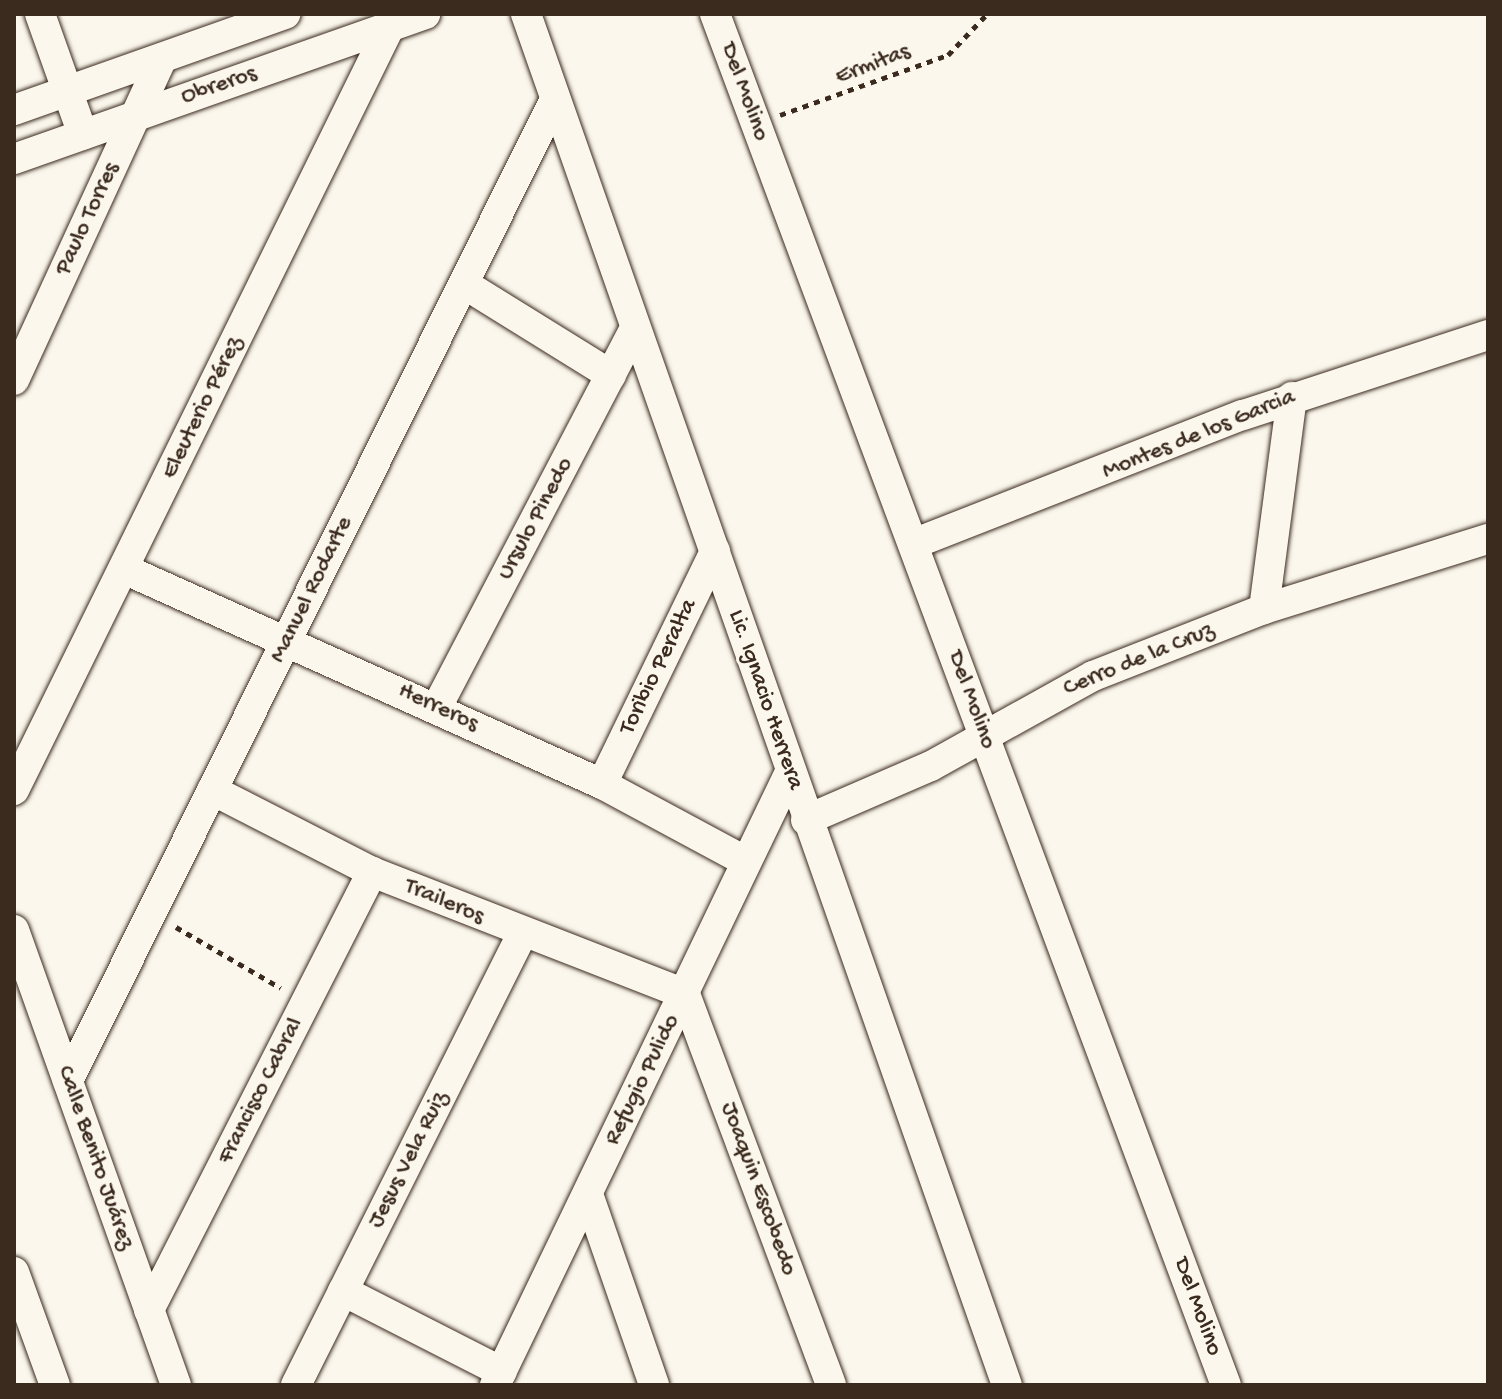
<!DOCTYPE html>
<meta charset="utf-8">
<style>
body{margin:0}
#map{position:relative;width:1502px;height:1399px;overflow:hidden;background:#fbf7ec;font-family:"Gochi Hand",sans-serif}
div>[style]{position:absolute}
.path>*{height:5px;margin-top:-2.5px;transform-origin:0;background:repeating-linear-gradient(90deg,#3b2a1e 0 6px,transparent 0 12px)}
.roads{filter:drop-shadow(0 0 2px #3b2a1e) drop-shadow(0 0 2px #3b2a1e)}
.minor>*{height:30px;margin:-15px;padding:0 15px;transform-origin:15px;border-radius:15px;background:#fbf7ec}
span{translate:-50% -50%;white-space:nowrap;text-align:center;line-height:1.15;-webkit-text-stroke:6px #fbf7ec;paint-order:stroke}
.street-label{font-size:24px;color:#3b2a1e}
.frame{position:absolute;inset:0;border:16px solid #3b2a1e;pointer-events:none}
</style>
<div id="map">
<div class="path">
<div style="left:780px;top:115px;width:178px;rotate:-19.7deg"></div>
<div style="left:948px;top:55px;width:57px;rotate:-46.4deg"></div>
<div style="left:176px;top:927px;width:121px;rotate:30.2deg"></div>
</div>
<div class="roads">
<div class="minor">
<div style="left:40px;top:14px;width:128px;rotate:70.4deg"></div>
<div style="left:526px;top:14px;width:1453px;rotate:70.67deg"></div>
<div style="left:715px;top:14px;width:1463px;rotate:69.56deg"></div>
<div style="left:14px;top:110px;width:288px;rotate:-19.5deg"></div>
<div style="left:14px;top:159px;width:436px;rotate:-19.4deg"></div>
<div style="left:464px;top:284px;width:173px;rotate:31.8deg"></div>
<div style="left:14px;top:380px;width:354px;rotate:-65.3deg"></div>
<div style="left:913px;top:544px;width:354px;rotate:-21.4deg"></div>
<div style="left:1243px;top:415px;width:258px;rotate:-18.1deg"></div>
<div style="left:124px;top:569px;width:524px;rotate:24.22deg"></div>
<div style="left:602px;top:784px;width:162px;rotate:28.3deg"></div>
<div style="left:1264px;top:609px;width:214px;rotate:-82.5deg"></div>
<div style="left:437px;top:707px;width:425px;rotate:-62.4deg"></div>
<div style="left:602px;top:784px;width:259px;rotate:-64.1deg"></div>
<div style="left:14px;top:790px;width:852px;rotate:-63.8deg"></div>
<div style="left:212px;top:790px;width:180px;rotate:27.1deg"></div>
<div style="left:372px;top:872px;width:336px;rotate:21.3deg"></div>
<div style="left:685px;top:994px;width:417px;rotate:69.5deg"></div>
<div style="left:806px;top:820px;width:136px;rotate:-23.4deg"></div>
<div style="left:931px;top:766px;width:185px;rotate:-29.1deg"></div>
<div style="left:1093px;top:676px;width:184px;rotate:-21.4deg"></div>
<div style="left:1264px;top:609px;width:235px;rotate:-17.4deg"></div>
<div style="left:14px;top:930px;width:483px;rotate:70.4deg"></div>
<div style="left:68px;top:1081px;width:1096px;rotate:-63.62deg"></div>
<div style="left:588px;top:1194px;width:202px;rotate:70.9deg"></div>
<div style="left:14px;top:1272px;width:120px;rotate:70.1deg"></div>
<div style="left:343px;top:1291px;width:178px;rotate:27deg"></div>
<div style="left:149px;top:1310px;width:492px;rotate:-63deg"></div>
<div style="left:296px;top:1385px;width:504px;rotate:-63.38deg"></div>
<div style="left:495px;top:1385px;width:678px;rotate:-64.3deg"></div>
</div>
</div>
<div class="street-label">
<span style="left:873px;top:65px;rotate:-21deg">Ermitas</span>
<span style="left:219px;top:86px;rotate:-19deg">Obreros</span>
<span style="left:744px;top:92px;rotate:70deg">Del Molino</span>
<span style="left:88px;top:219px;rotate:-65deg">Paulo Torres</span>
<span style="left:203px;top:408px;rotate:-64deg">Eleuterio Pérez</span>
<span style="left:1199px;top:435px;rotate:-22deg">Montes de los Garcia</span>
<span style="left:536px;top:519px;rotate:-62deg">Ursulo Pinedo</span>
<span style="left:312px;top:590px;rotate:-64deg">Manuel Rodarte</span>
<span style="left:1139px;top:660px;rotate:-22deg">Cerro de la Cruz</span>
<span style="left:659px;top:667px;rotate:-64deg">Toribio Peralta</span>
<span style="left:765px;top:700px;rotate:71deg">Lic. Ignacio Herrera</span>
<span style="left:971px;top:700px;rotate:70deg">Del Molino</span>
<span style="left:438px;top:708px;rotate:25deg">Herreros</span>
<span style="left:444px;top:902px;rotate:23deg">Traileros</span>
<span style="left:643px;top:1080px;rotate:-64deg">Refugio Pulido</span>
<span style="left:261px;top:1091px;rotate:-63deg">Francisco Cabral</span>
<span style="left:95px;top:1158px;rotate:71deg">Calle Benito Juárez</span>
<span style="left:409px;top:1160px;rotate:-63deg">Jesus Vela Ruiz</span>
<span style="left:758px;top:1189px;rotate:70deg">Joaquin Escobedo</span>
<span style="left:1197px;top:1307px;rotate:70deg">Del Molino</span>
</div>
<div class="frame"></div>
</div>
